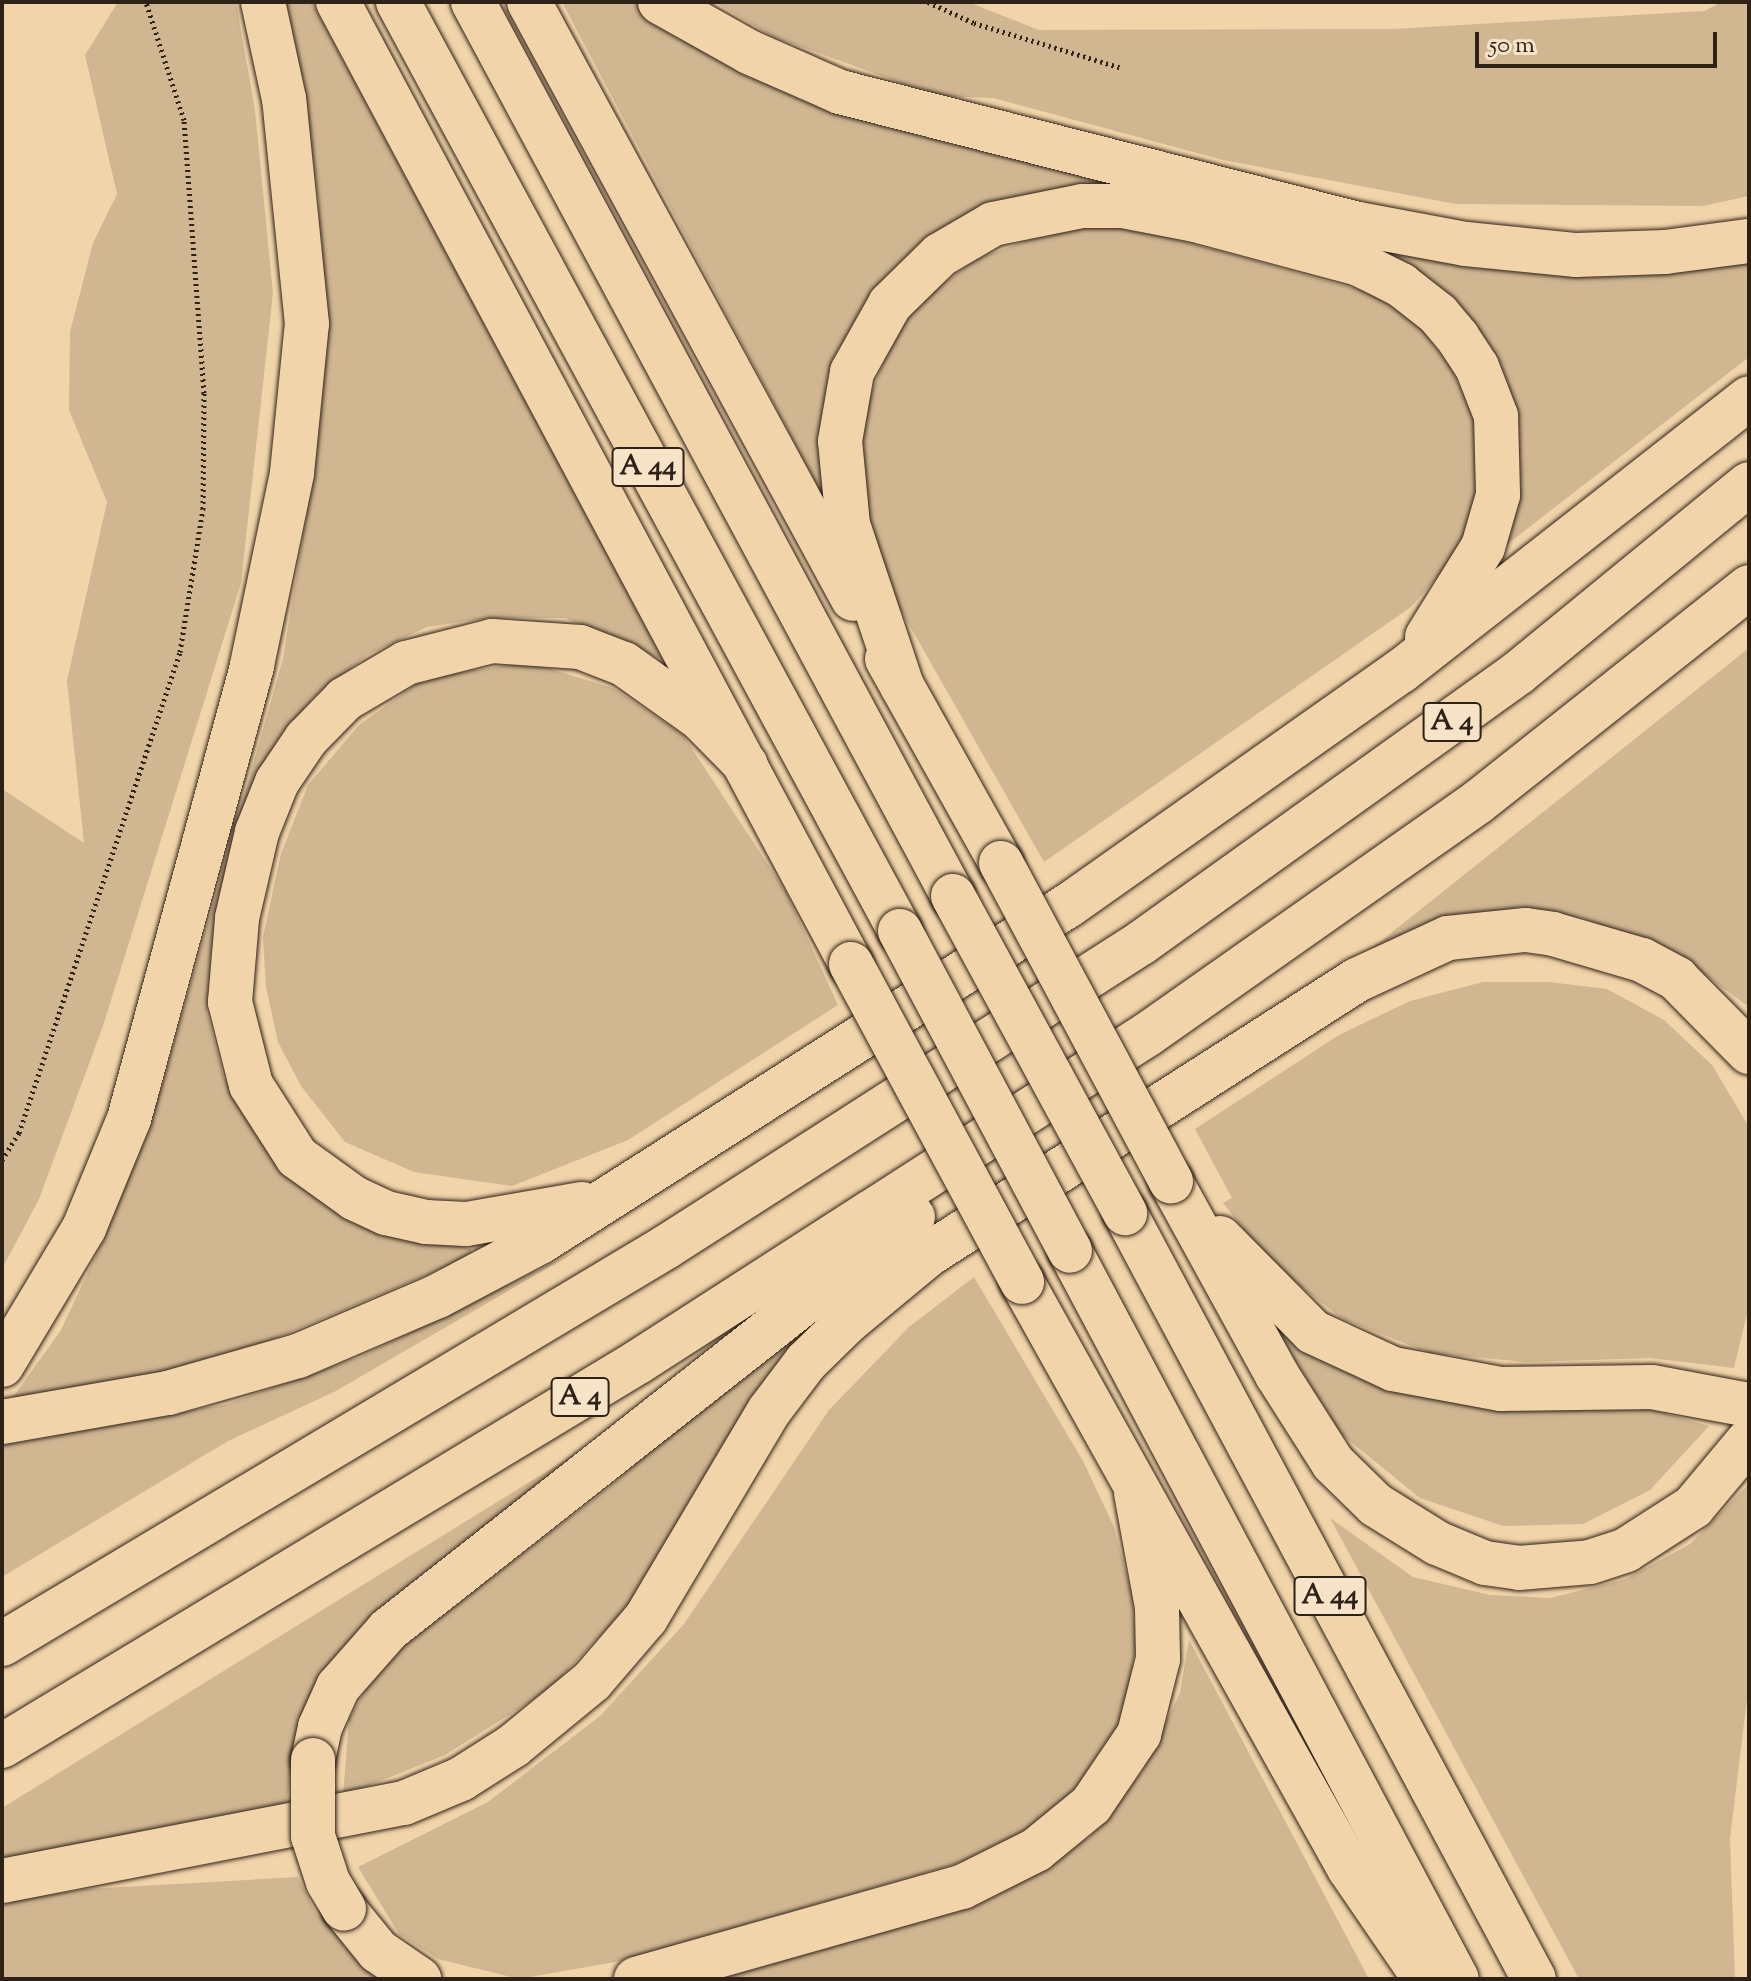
<!DOCTYPE html>
<style>
body{margin:0}
#map{position:relative;width:1751px;height:1981px;overflow:hidden;background:#f1d4aa;font-family:"Sorts Mill Goudy",serif}
div>[style]{position:absolute}
.green>*{inset:0;background:#d0b691}
.path>*{height:5px;margin-top:-2.5px;transform-origin:0;background:repeating-linear-gradient(90deg,#2e2118 0 2px,transparent 0 6px)}
.roads{filter:drop-shadow(0 0 2px #2e2118) drop-shadow(0 0 2px #2e2118)}
.highway>*{height:44px;margin:-22px;padding:0 22px;transform-origin:22px;border-radius:22px;background:#f1d4aa}
.bridges{filter:drop-shadow(0 0 2px #2e2118) drop-shadow(0 0 2px #2e2118)}
.highway-bridge>*{height:44px;margin:-22px;padding:0 22px;transform-origin:22px;border-radius:22px;background:#f1d4aa}
span{translate:-50% -50%;white-space:nowrap;text-align:center;line-height:1.15;-webkit-text-stroke:8px #f6e3c8;paint-order:stroke}
.shield-label span{padding:2px 6px;background:#f6e3c8;border:2px solid;border-radius:6px;-webkit-text-stroke-width:0}
.shield-label{font-size:28px;color:#2e2118;font-weight:700}
.frame{position:absolute;inset:0;border:4px solid #2e2118;pointer-events:none}
.scale{position:absolute;left:1475px;top:32px;width:242px;height:36px;box-sizing:border-box;border:4px solid #2e2118;border-top:0;padding-left:10px;font-size:24px;line-height:28px;white-space:nowrap;color:#2e2118;-webkit-text-stroke:6px #f6e3c8;paint-order:stroke}
</style>
<div id="map">
<div class="green">
<div style="clip-path:polygon(118px 2px,236px 2px,255px 110px,273px 293px,241px 583px,103px 1026px,39px 1199px,2px 1269px,2px 789px,84px 843px,67px 681px,107px 502px,69px 410px,70px 332px,93px 243px,117px 194px,85px 55px)"></div>
<div style="clip-path:polygon(283px 2px,312px 2px,664px 660px,565px 618px,489px 618px,427px 627px,367px 655px,313px 698px,277px 747px,247px 814px,211px 953px,207px 1013px,224px 1078px,265px 1146px,380px 1232px,472px 1249px,469px 1257px,230px 1357px,9px 1403px,61px 1330px,106px 1234px,160px 1092px,283px 659px,309px 498px,319px 361px,319px 202px,297px 55px)"></div>
<div style="clip-path:polygon(562px 2px,636px 2px,669px 25px,1344px 234px,1749px 255px,1749px 357px,1492px 556px,1514px 464px,1388px 266px,1003px 209px,851px 340px,829px 508px)"></div>
<div style="clip-path:polygon(715px 2px,968px 2px,1039px 30px,1393px 29px,1704px 11px,1722px 2px,1749px 2px,1749px 196px,1703px 206px,1456px 204px,1223px 160px,993px 98px,937px 96px,772px 36px)"></div>
<div style="clip-path:polygon(1124px 225px,1371px 293px,1419px 325px,1452px 369px,1475px 420px,1479px 478px,1473px 513px,1454px 558px,1411px 607px,1044px 862px,878px 570px,862px 528px,859px 425px,889px 347px,920px 301px,976px 259px,1067px 226px)"></div>
<div style="clip-path:polygon(1749px 648px,1749px 1007px,1682px 958px,1583px 918px,1492px 917px,1371px 949px)"></div>
<div style="clip-path:polygon(527px 662px,613px 688px,683px 735px,786px 892px,838px 1005px,628px 1140px,512px 1186px,414px 1172px,345px 1142px,301px 1086px,278px 1042px,266px 987px,263px 937px,281px 854px,308px 785px,359px 725px,425px 678px)"></div>
<div style="clip-path:polygon(1483px 982px,1549px 982px,1607px 989px,1664px 1020px,1712px 1065px,1749px 1127px,1749px 1305px,1734px 1368px,1650px 1358px,1526px 1362px,1430px 1353px,1343px 1319px,1271px 1264px,1223px 1203px,1232px 1198px,1195px 1129px,1339px 1035px,1410px 1001px)"></div>
<div style="clip-path:polygon(577px 1251px,334px 1392px,228px 1441px,2px 1577px,2px 1444px,227px 1404px,360px 1357px)"></div>
<div style="clip-path:polygon(892px 1263px,629px 1605px,550px 1689px,445px 1755px,343px 1796px,349px 1719px,373px 1677px,401px 1648px,608px 1488px,791px 1329px)"></div>
<div style="clip-path:polygon(974px 1277px,1083px 1461px,1114px 1527px,1132px 1595px,1136px 1646px,1123px 1718px,1091px 1773px,1054px 1817px,969px 1860px,620px 1961px,519px 1979px,438px 1959px,399px 1934px,358px 1867px,488px 1802px,600px 1716px,684px 1624px,829px 1410px,909px 1327px)"></div>
<div style="clip-path:polygon(1271px 1321px,1345px 1371px,1426px 1398px,1567px 1410px,1653px 1410px,1709px 1426px,1650px 1490px,1583px 1524px,1503px 1526px,1420px 1498px,1341px 1434px)"></div>
<div style="clip-path:polygon(620px 1426px,292px 1756px,286px 1810px,2px 1862px,2px 1808px)"></div>
<div style="clip-path:polygon(1749px 1484px,1749px 1682px,1730px 1839px,1735px 1979px,1579px 1979px,1330px 1518px,1413px 1577px,1490px 1595px,1550px 1598px,1626px 1579px,1690px 1544px)"></div>
<div style="clip-path:polygon(1189px 1640px,1369px 1979px,702px 1979px,969px 1902px,1089px 1838px,1141px 1773px,1180px 1693px)"></div>
<div style="clip-path:polygon(298px 1877px,316px 1913px,382px 1979px,2px 1979px,2px 1902px,87px 1889px)"></div>
</div>
<div class="path">
<div style="left:928px;top:2px;width:51px;rotate:24.5deg"></div>
<div style="left:974px;top:23px;width:155px;rotate:16.9deg"></div>
<div style="left:2px;top:1160px;width:32px;rotate:-58deg"></div>
<div style="left:19px;top:1133px;width:507px;rotate:-71.49deg"></div>
<div style="left:180px;top:652px;width:145px;rotate:-80.9deg"></div>
<div style="left:203px;top:509px;width:116px;rotate:-89.5deg"></div>
<div style="left:204px;top:393px;width:274px;rotate:-94.2deg"></div>
<div style="left:184px;top:120px;width:124px;rotate:-107.9deg"></div>
</div>
<div class="roads">
<div class="highway">
<div style="left:338px;top:2px;width:1090px;rotate:61.93deg"></div>
<div style="left:398px;top:2px;width:1056px;rotate:61.61deg"></div>
<div style="left:473px;top:2px;width:1015px;rotate:61.77deg"></div>
<div style="left:529px;top:2px;width:679px;rotate:61.51deg"></div>
<div style="left:660px;top:2px;width:102px;rotate:29.3deg"></div>
<div style="left:749px;top:52px;width:99px;rotate:23.7deg"></div>
<div style="left:840px;top:92px;width:535px;rotate:14.3deg"></div>
<div style="left:1358px;top:224px;width:110px;rotate:10.5deg"></div>
<div style="left:1466px;top:244px;width:111px;rotate:5.7deg"></div>
<div style="left:1576px;top:255px;width:89px;rotate:-1.9deg"></div>
<div style="left:1665px;top:252px;width:85px;rotate:-7.5deg"></div>
<div style="left:887px;top:659px;width:234px;rotate:60.8deg"></div>
<div style="left:902px;top:686px;width:170px;rotate:-108.5deg"></div>
<div style="left:848px;top:525px;width:84px;rotate:-95.4deg"></div>
<div style="left:840px;top:441px;width:70px;rotate:-80.1deg"></div>
<div style="left:852px;top:372px;width:78px;rotate:-60.8deg"></div>
<div style="left:890px;top:304px;width:70px;rotate:-44.4deg"></div>
<div style="left:940px;top:255px;width:61px;rotate:-30.3deg"></div>
<div style="left:993px;top:224px;width:91px;rotate:-11.4deg"></div>
<div style="left:1082px;top:206px;width:40px"></div>
<div style="left:1122px;top:206px;width:74px;rotate:10.9deg"></div>
<div style="left:1195px;top:220px;width:170px;rotate:15deg"></div>
<div style="left:1359px;top:264px;width:47px;rotate:26.6deg"></div>
<div style="left:1401px;top:285px;width:47px;rotate:38.1deg"></div>
<div style="left:1438px;top:314px;width:31px;rotate:50deg"></div>
<div style="left:1458px;top:338px;width:35px;rotate:57deg"></div>
<div style="left:1477px;top:367px;width:53px;rotate:68.8deg"></div>
<div style="left:1496px;top:416px;width:79px;rotate:88.5deg"></div>
<div style="left:1498px;top:495px;width:54px;rotate:106.1deg"></div>
<div style="left:1483px;top:547px;width:106px;rotate:121.9deg"></div>
<div style="left:1171px;top:1182px;width:220px;rotate:61.2deg"></div>
<div style="left:1277px;top:1375px;width:104px;rotate:57.5deg"></div>
<div style="left:1333px;top:1463px;width:60px;rotate:44.3deg"></div>
<div style="left:1376px;top:1505px;width:72px;rotate:31.9deg"></div>
<div style="left:1437px;top:1543px;width:52px;rotate:22.6deg"></div>
<div style="left:1485px;top:1563px;width:34px;rotate:8deg"></div>
<div style="left:1519px;top:1568px;width:71px;rotate:-4.8deg"></div>
<div style="left:1590px;top:1562px;width:38px;rotate:-18deg"></div>
<div style="left:1626px;top:1550px;width:80px;rotate:-32.7deg"></div>
<div style="left:1693px;top:1507px;width:87px;rotate:-50.1deg"></div>
<div style="left:582px;top:1204px;width:118px;rotate:170.2deg"></div>
<div style="left:466px;top:1224px;width:40px;rotate:-177.1deg"></div>
<div style="left:426px;top:1222px;width:41px;rotate:-167.3deg"></div>
<div style="left:386px;top:1213px;width:35px;rotate:-155deg"></div>
<div style="left:354px;top:1198px;width:70px;rotate:-144.3deg"></div>
<div style="left:297px;top:1157px;width:85px;rotate:-122.6deg"></div>
<div style="left:251px;top:1085px;width:86px;rotate:-104.2deg"></div>
<div style="left:230px;top:1002px;width:84px;rotate:-85.2deg"></div>
<div style="left:237px;top:918px;width:88px;rotate:-76.9deg"></div>
<div style="left:257px;top:832px;width:54px;rotate:-68.2deg"></div>
<div style="left:277px;top:782px;width:52px;rotate:-56deg"></div>
<div style="left:306px;top:739px;width:56px;rotate:-45.7deg"></div>
<div style="left:345px;top:699px;width:71px;rotate:-30.5deg"></div>
<div style="left:406px;top:663px;width:89px;rotate:-14.3deg"></div>
<div style="left:492px;top:641px;width:88px;rotate:3.9deg"></div>
<div style="left:580px;top:647px;width:47px;rotate:21.1deg"></div>
<div style="left:624px;top:664px;width:95px;rotate:35.5deg"></div>
<div style="left:701px;top:719px;width:64px;rotate:45.6deg"></div>
<div style="left:1125px;top:1213px;width:868px;rotate:61.9deg"></div>
<div style="left:1220px;top:1238px;width:132px;rotate:45.3deg"></div>
<div style="left:1313px;top:1332px;width:88px;rotate:24.8deg"></div>
<div style="left:1393px;top:1369px;width:110px;rotate:10.5deg"></div>
<div style="left:1501px;top:1389px;width:151px;rotate:-0.8deg"></div>
<div style="left:1652px;top:1387px;width:99px;rotate:10.5deg"></div>
<div style="left:1070px;top:1251px;width:824px;rotate:62.01deg"></div>
<div style="left:1022px;top:1282px;width:671px;rotate:60.84deg"></div>
<div style="left:1349px;top:1868px;width:135px;rotate:55.6deg"></div>
<div style="left:2px;top:1365px;width:160px;rotate:-59.1deg"></div>
<div style="left:84px;top:1228px;width:118px;rotate:-67.6deg"></div>
<div style="left:129px;top:1119px;width:470px;rotate:-74.8deg"></div>
<div style="left:252px;top:665px;width:196px;rotate:-78.2deg"></div>
<div style="left:292px;top:473px;width:150px;rotate:-84.3deg"></div>
<div style="left:307px;top:324px;width:226px;rotate:-95.8deg"></div>
<div style="left:284px;top:99px;width:99px;rotate:-102.2deg"></div>
<div style="left:2px;top:1422px;width:169px;rotate:-9.9deg"></div>
<div style="left:168px;top:1393px;width:135px;rotate:-15.9deg"></div>
<div style="left:298px;top:1356px;width:152px;rotate:-23.2deg"></div>
<div style="left:438px;top:1296px;width:115px;rotate:-27.9deg"></div>
<div style="left:540px;top:1242px;width:627px;rotate:-32.5deg"></div>
<div style="left:1069px;top:905px;width:406px;rotate:-35.2deg"></div>
<div style="left:1401px;top:671px;width:442px;rotate:-38.1deg"></div>
<div style="left:2px;top:1644px;width:774px;rotate:-30.87deg"></div>
<div style="left:666px;top:1247px;width:564px;rotate:-32.62deg"></div>
<div style="left:1141px;top:943px;width:464px;rotate:-35.6deg"></div>
<div style="left:1518px;top:673px;width:298px;rotate:-39.3deg"></div>
<div style="left:2px;top:1746px;width:743px;rotate:-31.12deg"></div>
<div style="left:638px;top:1362px;width:606px;rotate:-32.75deg"></div>
<div style="left:1148px;top:1034px;width:403px;rotate:-35.1deg"></div>
<div style="left:1478px;top:802px;width:346px;rotate:-38.4deg"></div>
<div style="left:313px;top:1760px;width:34px;rotate:-78deg"></div>
<div style="left:320px;top:1727px;width:44px;rotate:-65.8deg"></div>
<div style="left:338px;top:1687px;width:76px;rotate:-48.7deg"></div>
<div style="left:388px;top:1630px;width:668px;rotate:-38.19deg"></div>
<div style="left:2px;top:1881px;width:409px;rotate:-11deg"></div>
<div style="left:404px;top:1803px;width:62px;rotate:-22.8deg"></div>
<div style="left:461px;top:1779px;width:62px;rotate:-32.4deg"></div>
<div style="left:513px;top:1746px;width:102px;rotate:-39.4deg"></div>
<div style="left:592px;top:1681px;width:83px;rotate:-49.4deg"></div>
<div style="left:646px;top:1618px;width:241px;rotate:-59.3deg"></div>
<div style="left:769px;top:1411px;width:61px;rotate:-52.9deg"></div>
<div style="left:806px;top:1362px;width:59px;rotate:-44.3deg"></div>
<div style="left:848px;top:1321px;width:105px;rotate:-39.6deg"></div>
<div style="left:929px;top:1254px;width:508px;rotate:-32.63deg"></div>
<div style="left:1357px;top:980px;width:100px;rotate:-24.8deg"></div>
<div style="left:1448px;top:938px;width:78px;rotate:-5.9deg"></div>
<div style="left:1526px;top:930px;width:27px;rotate:8deg"></div>
<div style="left:1553px;top:934px;width:93px;rotate:16.3deg"></div>
<div style="left:1642px;top:960px;width:40px;rotate:28deg"></div>
<div style="left:1677px;top:979px;width:103px;rotate:45.4deg"></div>
<div style="left:344px;top:1909px;width:54px;rotate:51deg"></div>
<div style="left:378px;top:1951px;width:50px;rotate:34.3deg"></div>
<div style="left:636px;top:1979px;width:339px;rotate:-15.8deg"></div>
<div style="left:962px;top:1887px;width:83px;rotate:-26.6deg"></div>
<div style="left:1036px;top:1850px;width:71px;rotate:-39.3deg"></div>
<div style="left:1091px;top:1805px;width:86px;rotate:-55.9deg"></div>
<div style="left:1139px;top:1734px;width:77px;rotate:-75.8deg"></div>
<div style="left:1158px;top:1659px;width:52px;rotate:-91.1deg"></div>
<div style="left:1157px;top:1607px;width:116px;rotate:-100.4deg"></div>
</div>
</div>
<div class="bridges">
<div class="highway-bridge">
<div style="left:1001px;top:863px;width:361px;rotate:61.9deg"></div>
<div style="left:953px;top:896px;width:361px;rotate:61.5deg"></div>
<div style="left:900px;top:931px;width:362px;rotate:62deg"></div>
<div style="left:851px;top:964px;width:361px;rotate:61.7deg"></div>
<div style="left:313px;top:1760px;width:76px;rotate:90deg"></div>
<div style="left:313px;top:1836px;width:48px;rotate:71.9deg"></div>
<div style="left:328px;top:1882px;width:31px;rotate:59deg"></div>
</div>
</div>
<div class="shield-label">
<span style="left:648px;top:467px">A 44</span>
<span style="left:1452px;top:722px">A 4</span>
<span style="left:580px;top:1397px">A 4</span>
<span style="left:1330px;top:1596px">A 44</span>
</div>
<div class="frame"></div>
<div class="scale">50 m</div>
</div>
